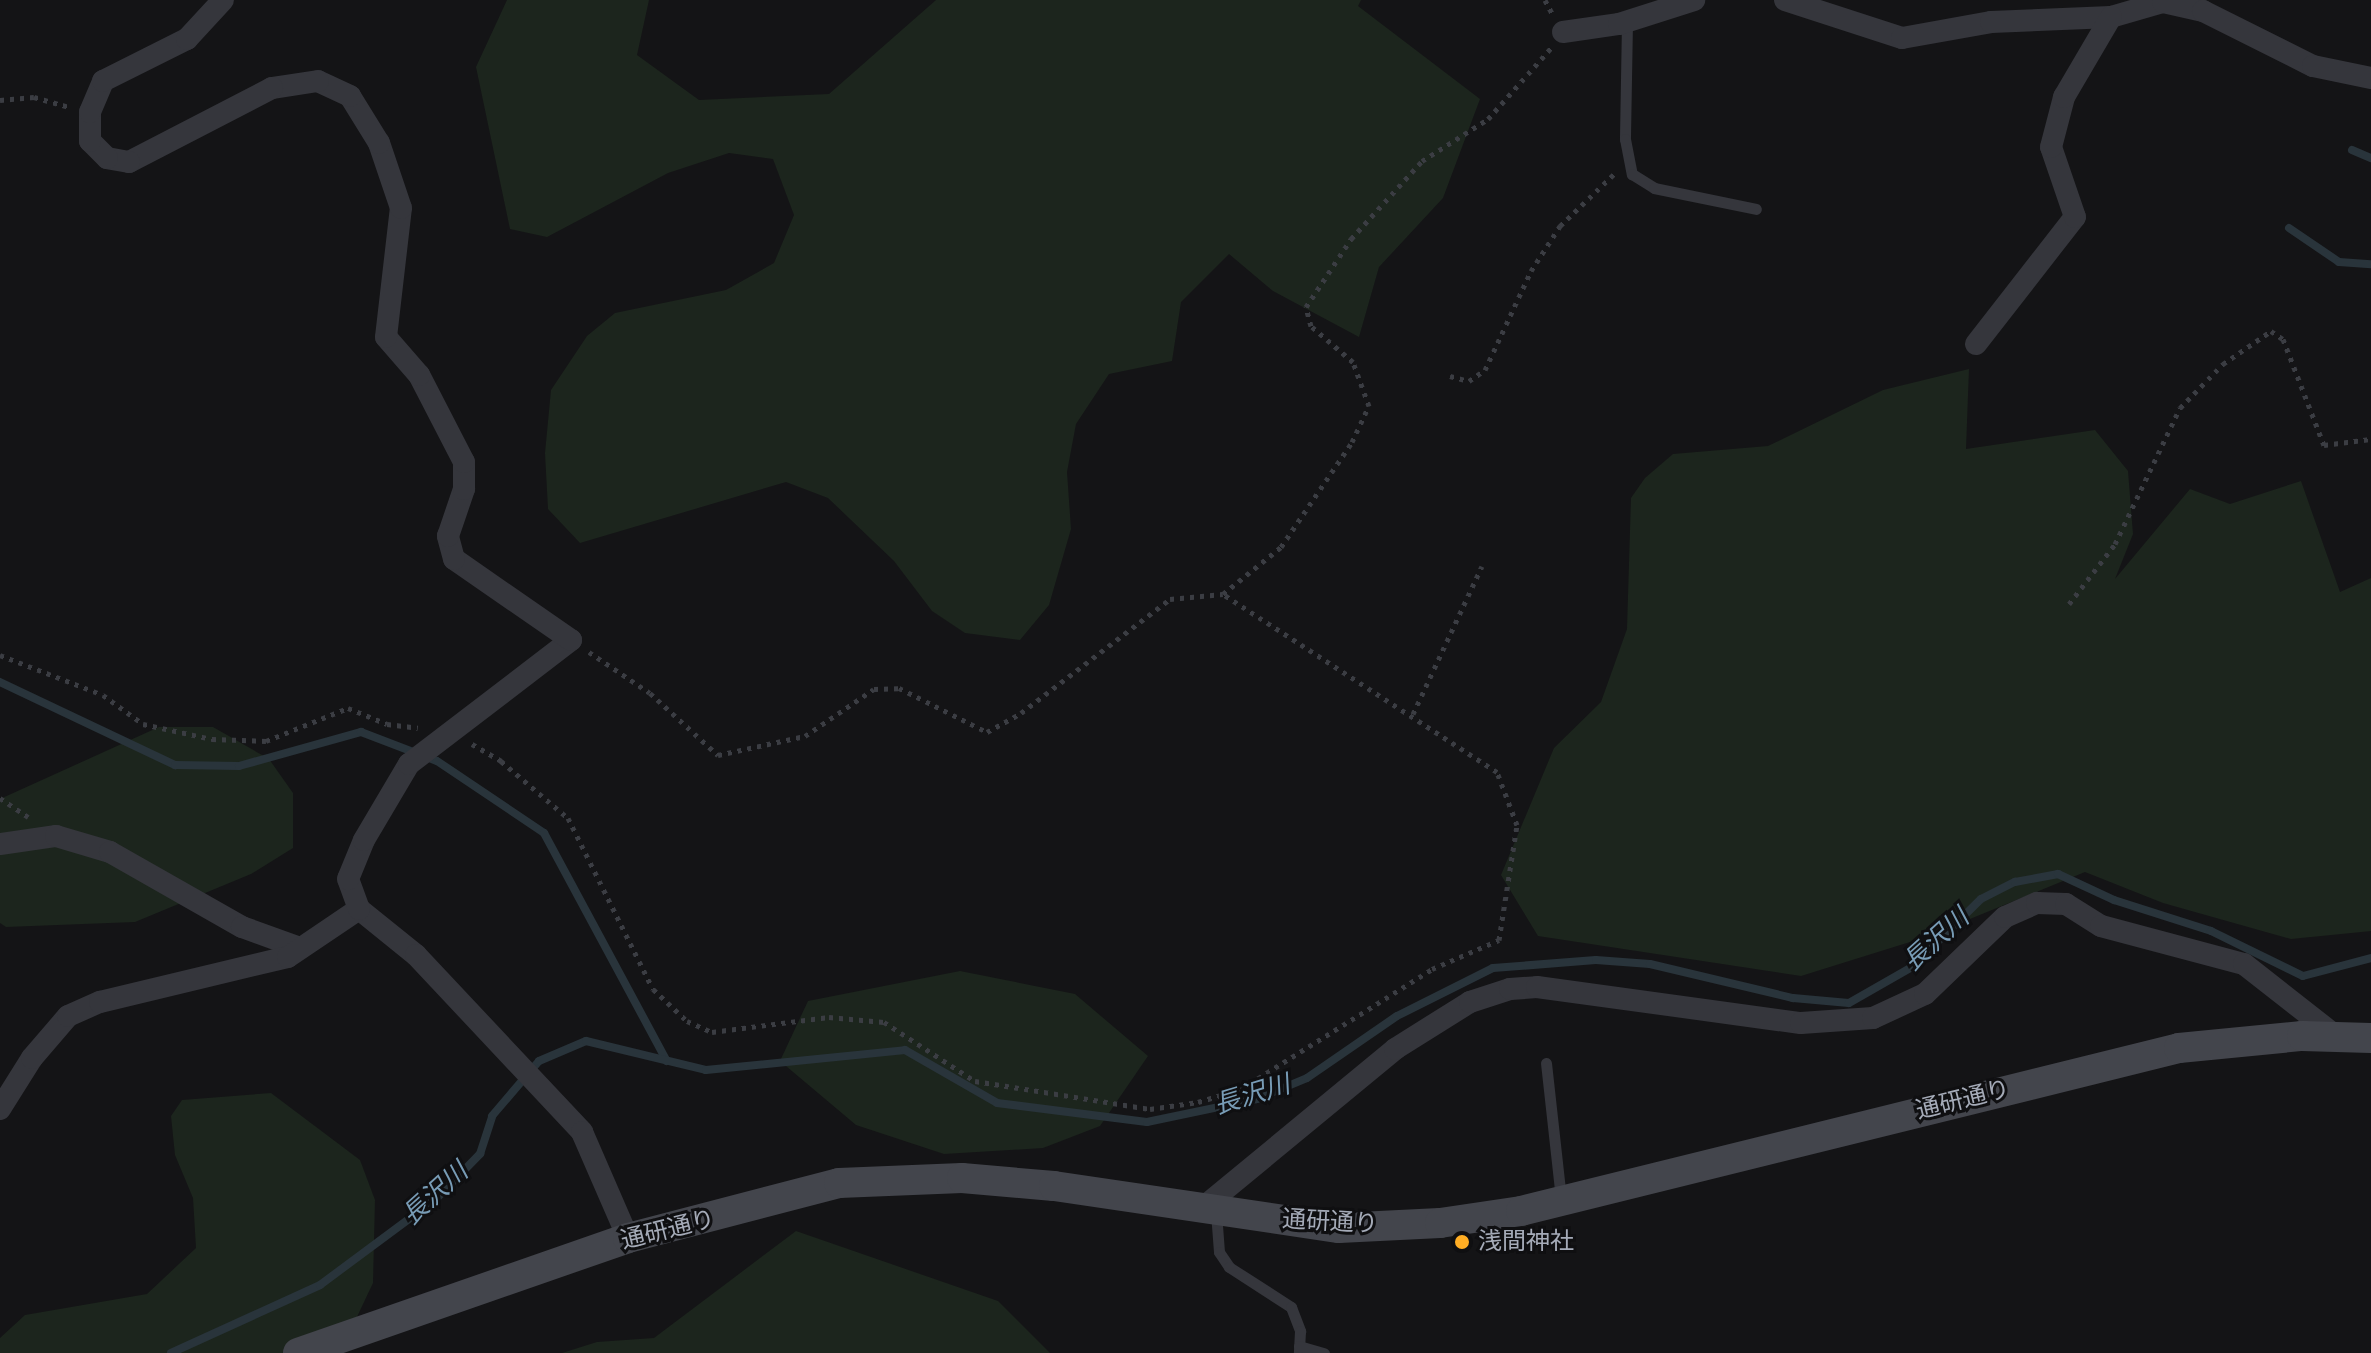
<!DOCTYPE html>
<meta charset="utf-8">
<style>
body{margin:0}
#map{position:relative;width:2371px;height:1353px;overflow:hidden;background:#141416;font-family:"Fira Sans","Noto Sans JP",sans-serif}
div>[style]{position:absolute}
.green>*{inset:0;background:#1c251d}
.stream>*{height:8px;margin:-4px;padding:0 4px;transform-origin:4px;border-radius:4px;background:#29343b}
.path>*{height:5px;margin-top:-2.5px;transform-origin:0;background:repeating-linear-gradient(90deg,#3b3d43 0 4px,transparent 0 10px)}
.lane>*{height:11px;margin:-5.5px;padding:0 5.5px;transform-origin:5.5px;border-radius:5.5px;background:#35363c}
.street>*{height:22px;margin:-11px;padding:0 11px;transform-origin:11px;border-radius:11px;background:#35363c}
.secondary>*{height:30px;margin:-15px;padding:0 15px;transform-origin:15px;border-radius:15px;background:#43454c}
.dots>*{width:22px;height:22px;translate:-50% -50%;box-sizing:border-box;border:4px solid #0f0f11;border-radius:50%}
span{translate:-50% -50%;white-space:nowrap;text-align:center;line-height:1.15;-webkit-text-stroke:6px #0f0f11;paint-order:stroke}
.street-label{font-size:24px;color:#a5abb8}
.poi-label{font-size:24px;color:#a5abb8}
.left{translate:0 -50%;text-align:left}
.water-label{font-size:26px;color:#789cb6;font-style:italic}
</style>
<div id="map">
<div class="green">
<div style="clip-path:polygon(507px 0,649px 0,637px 55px,699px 100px,829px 94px,936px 0,1361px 0,1358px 6px,1480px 99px,1443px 198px,1379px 267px,1359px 337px,1273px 291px,1229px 254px,1181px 302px,1172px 361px,1109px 374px,1076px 424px,1067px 472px,1071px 529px,1049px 605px,1020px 640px,965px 633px,932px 611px,894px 561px,828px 498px,786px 482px,580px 543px,548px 509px,545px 453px,551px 390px,587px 336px,615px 313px,726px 290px,774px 263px,794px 215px,773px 159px,729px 153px,668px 173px,547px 237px,510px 229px,476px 67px)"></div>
<div style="clip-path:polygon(1969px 369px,1966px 449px,2095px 430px,2128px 471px,2133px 534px,2115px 579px,2190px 489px,2230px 504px,2301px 481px,2340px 592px,2371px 578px,2371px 931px,2291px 939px,2163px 903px,2085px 872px,1926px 937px,1801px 976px,1538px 936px,1501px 875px,1554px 748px,1601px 702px,1627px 629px,1631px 498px,1645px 478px,1673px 454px,1768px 446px,1883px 390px)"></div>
<div style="clip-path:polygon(159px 727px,213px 727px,269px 759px,293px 793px,293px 848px,251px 874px,135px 922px,6px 927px,0 923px,0 799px)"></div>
<div style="clip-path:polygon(960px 971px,1075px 994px,1148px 1056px,1100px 1126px,1043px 1148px,944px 1154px,856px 1125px,780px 1061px,808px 1001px)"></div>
<div style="clip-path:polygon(271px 1093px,360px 1160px,375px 1200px,373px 1283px,347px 1338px,331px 1353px,0 1353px,0 1338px,25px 1315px,147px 1294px,196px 1248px,193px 1198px,175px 1155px,171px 1116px,182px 1100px)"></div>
<div style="clip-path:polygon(796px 1231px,998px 1301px,1050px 1353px,562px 1353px,597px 1342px,654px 1338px)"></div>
</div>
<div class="stream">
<div style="left:2352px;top:150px;width:21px;rotate:23deg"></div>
<div style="left:2289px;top:228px;width:60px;rotate:34.2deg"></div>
<div style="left:2339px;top:262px;width:32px;rotate:4deg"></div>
<div style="left:0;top:682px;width:194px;rotate:25.4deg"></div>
<div style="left:175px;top:765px;width:64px;rotate:0.9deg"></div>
<div style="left:239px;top:766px;width:127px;rotate:-15.6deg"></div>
<div style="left:361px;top:732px;width:81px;rotate:20.9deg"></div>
<div style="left:437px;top:761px;width:129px;rotate:33.9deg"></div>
<div style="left:544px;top:833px;width:259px;rotate:61.7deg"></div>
<div style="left:171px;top:1353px;width:164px;rotate:-24.5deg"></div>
<div style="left:320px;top:1285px;width:146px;rotate:-36.6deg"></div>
<div style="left:437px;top:1198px;width:62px;rotate:-45.7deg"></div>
<div style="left:480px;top:1154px;width:40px;rotate:-72deg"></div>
<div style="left:492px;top:1116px;width:72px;rotate:-49.5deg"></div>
<div style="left:539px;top:1061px;width:51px;rotate:-23.1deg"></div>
<div style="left:586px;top:1041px;width:123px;rotate:13.6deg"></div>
<div style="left:706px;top:1070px;width:200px;rotate:-5.7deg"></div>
<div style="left:905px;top:1050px;width:106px;rotate:29.9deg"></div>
<div style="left:997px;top:1103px;width:151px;rotate:7.2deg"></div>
<div style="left:1147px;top:1122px;width:112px;rotate:-11.8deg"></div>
<div style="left:1257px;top:1099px;width:54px;rotate:-22.8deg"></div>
<div style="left:1307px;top:1078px;width:109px;rotate:-34.6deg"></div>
<div style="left:1397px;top:1016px;width:107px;rotate:-26.6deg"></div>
<div style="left:1493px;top:968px;width:103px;rotate:-4.4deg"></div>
<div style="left:1596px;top:960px;width:54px;rotate:4.2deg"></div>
<div style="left:1650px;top:964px;width:147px;rotate:13.4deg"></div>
<div style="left:1793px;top:998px;width:56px;rotate:5.1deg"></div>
<div style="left:1849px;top:1003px;width:73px;rotate:-29.7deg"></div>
<div style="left:1912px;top:967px;width:97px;rotate:-44.6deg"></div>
<div style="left:1981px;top:899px;width:38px;rotate:-27deg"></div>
<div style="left:2015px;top:882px;width:44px;rotate:-10.5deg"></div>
<div style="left:2058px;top:874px;width:62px;rotate:24.9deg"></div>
<div style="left:2114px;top:900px;width:102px;rotate:17.7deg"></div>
<div style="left:2211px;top:931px;width:102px;rotate:26.1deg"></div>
<div style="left:2303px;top:976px;width:70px;rotate:-14.8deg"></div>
</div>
<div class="path">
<div style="left:1545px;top:0;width:15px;rotate:62deg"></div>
<div style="left:0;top:100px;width:34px;rotate:-5deg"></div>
<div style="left:34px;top:97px;width:37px;rotate:16deg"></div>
<div style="left:1450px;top:376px;width:20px;rotate:15deg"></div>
<div style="left:1469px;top:381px;width:19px;rotate:-35deg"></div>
<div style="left:1485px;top:370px;width:109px;rotate:-65.1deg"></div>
<div style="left:1531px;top:271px;width:54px;rotate:-57.2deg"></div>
<div style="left:1560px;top:226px;width:75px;rotate:-43.9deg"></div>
<div style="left:2069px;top:604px;width:76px;rotate:-52.5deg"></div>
<div style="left:2115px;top:544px;width:151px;rotate:-64.5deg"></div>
<div style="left:2180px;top:408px;width:62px;rotate:-45.7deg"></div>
<div style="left:2223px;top:364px;width:58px;rotate:-34.5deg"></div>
<div style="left:2271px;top:331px;width:14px;rotate:34deg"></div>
<div style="left:2283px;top:339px;width:114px;rotate:68.9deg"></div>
<div style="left:2324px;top:445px;width:47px;rotate:-7.3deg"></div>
<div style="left:589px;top:652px;width:73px;rotate:33.9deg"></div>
<div style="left:650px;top:693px;width:92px;rotate:42.4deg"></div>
<div style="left:718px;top:755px;width:89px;rotate:-12.3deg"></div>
<div style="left:805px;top:736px;width:83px;rotate:-34.3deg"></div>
<div style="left:874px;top:689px;width:25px;rotate:-2deg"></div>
<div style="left:899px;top:688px;width:98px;rotate:26.6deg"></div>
<div style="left:987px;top:732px;width:39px;rotate:-29deg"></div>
<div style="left:1021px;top:713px;width:188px;rotate:-37.4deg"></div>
<div style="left:1170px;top:599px;width:53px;rotate:-5.4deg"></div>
<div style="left:1223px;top:594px;width:75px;rotate:-39deg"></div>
<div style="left:1281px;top:547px;width:127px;rotate:-55.9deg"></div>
<div style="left:1352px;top:442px;width:40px;rotate:-65deg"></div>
<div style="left:1369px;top:406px;width:47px;rotate:-110deg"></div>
<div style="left:1353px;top:362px;width:55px;rotate:-139.4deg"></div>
<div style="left:1311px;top:326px;width:20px;rotate:-105deg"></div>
<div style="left:1306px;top:307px;width:82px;rotate:-56.5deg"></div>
<div style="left:1351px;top:239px;width:105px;rotate:-47.7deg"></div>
<div style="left:1422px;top:161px;width:78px;rotate:-32.5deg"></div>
<div style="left:1488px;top:119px;width:95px;rotate:-48.4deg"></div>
<div style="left:0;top:655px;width:110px;rotate:21.2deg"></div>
<div style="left:103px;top:695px;width:49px;rotate:35.9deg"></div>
<div style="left:143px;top:724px;width:71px;rotate:12.3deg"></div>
<div style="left:212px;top:739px;width:54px;rotate:2.1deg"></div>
<div style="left:266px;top:741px;width:88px;rotate:-21.9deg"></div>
<div style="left:348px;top:708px;width:42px;rotate:22.3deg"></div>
<div style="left:387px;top:724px;width:31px;rotate:7deg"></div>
<div style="left:1413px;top:714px;width:163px;rotate:-65deg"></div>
<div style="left:472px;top:744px;width:34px;rotate:30deg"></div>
<div style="left:501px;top:761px;width:88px;rotate:40.4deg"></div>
<div style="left:568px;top:818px;width:191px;rotate:63.6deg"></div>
<div style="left:653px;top:989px;width:47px;rotate:43.3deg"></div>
<div style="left:687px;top:1021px;width:27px;rotate:24deg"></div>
<div style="left:712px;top:1032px;width:118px;rotate:-7.3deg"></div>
<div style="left:829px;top:1017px;width:55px;rotate:5.2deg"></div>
<div style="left:884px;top:1022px;width:108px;rotate:33deg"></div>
<div style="left:975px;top:1081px;width:177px;rotate:9.1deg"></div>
<div style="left:1150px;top:1109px;width:49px;rotate:-8.3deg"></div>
<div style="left:1198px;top:1102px;width:45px;rotate:-16.8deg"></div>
<div style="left:1241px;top:1089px;width:226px;rotate:-32.1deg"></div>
<div style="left:1432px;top:969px;width:73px;rotate:-23.4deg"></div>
<div style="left:1499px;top:940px;width:116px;rotate:-81.1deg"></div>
<div style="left:1517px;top:825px;width:57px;rotate:-110.7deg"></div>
<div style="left:1497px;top:772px;width:327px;rotate:-147deg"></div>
<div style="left:0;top:798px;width:34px;rotate:34deg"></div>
</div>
<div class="lane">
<div style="left:1627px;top:22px;width:117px;rotate:91deg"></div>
<div style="left:1625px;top:139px;width:36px;rotate:79deg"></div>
<div style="left:1632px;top:174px;width:26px;rotate:32deg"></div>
<div style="left:1654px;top:188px;width:104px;rotate:11.6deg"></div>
<div style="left:1546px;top:1063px;width:137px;rotate:83.7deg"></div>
<div style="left:1216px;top:1212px;width:40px;rotate:85.7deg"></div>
<div style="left:1219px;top:1252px;width:18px;rotate:56deg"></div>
<div style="left:1229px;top:1267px;width:74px;rotate:32.8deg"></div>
<div style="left:1291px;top:1307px;width:26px;rotate:69deg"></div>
<div style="left:1300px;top:1331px;width:22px;rotate:93deg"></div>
<div style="left:1299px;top:1346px;width:26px;rotate:16deg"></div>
</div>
<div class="street">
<div style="left:1785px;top:0;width:123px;rotate:18deg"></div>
<div style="left:1902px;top:38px;width:90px;rotate:-10.2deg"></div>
<div style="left:1991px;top:22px;width:120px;rotate:-2.4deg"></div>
<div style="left:2111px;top:17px;width:54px;rotate:-16.1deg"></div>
<div style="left:2163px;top:2px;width:41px;rotate:12.7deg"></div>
<div style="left:2203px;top:11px;width:123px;rotate:26.6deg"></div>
<div style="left:2313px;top:66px;width:59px;rotate:11.7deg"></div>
<div style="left:1563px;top:32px;width:57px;rotate:-8.1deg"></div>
<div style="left:1619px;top:24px;width:79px;rotate:-17.7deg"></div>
<div style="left:1976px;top:344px;width:161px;rotate:-52.1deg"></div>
<div style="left:2075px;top:217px;width:74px;rotate:-108.9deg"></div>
<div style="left:2051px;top:147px;width:52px;rotate:-75.4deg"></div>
<div style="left:2064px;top:97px;width:93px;rotate:-59.6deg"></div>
<div style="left:0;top:844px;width:57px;rotate:-8.1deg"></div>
<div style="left:56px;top:836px;width:56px;rotate:16.5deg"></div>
<div style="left:110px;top:852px;width:152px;rotate:29.6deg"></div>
<div style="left:242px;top:927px;width:62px;rotate:19.9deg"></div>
<div style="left:359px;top:909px;width:73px;rotate:38.9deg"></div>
<div style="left:416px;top:955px;width:243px;rotate:46.8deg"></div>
<div style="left:582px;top:1132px;width:116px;rotate:66.5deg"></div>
<div style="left:0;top:1109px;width:60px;rotate:-57.9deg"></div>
<div style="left:32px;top:1058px;width:55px;rotate:-49.4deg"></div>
<div style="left:68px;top:1016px;width:35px;rotate:-24deg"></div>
<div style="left:100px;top:1002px;width:193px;rotate:-13.5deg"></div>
<div style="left:288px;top:957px;width:86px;rotate:-34.1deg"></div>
<div style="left:359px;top:909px;width:32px;rotate:-110deg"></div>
<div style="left:348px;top:879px;width:42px;rotate:-67.7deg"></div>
<div style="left:364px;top:840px;width:88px;rotate:-59.4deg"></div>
<div style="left:409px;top:764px;width:204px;rotate:-37.4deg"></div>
<div style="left:571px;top:640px;width:142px;rotate:-145.3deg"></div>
<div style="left:454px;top:559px;width:24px;rotate:-105deg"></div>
<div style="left:448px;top:536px;width:50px;rotate:-71.2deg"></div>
<div style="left:464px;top:489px;width:27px;rotate:-90deg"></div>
<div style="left:464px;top:462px;width:98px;rotate:-117.3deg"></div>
<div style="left:419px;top:375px;width:50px;rotate:-131deg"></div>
<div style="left:386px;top:337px;width:130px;rotate:-83.4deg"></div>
<div style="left:401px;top:208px;width:69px;rotate:-108.7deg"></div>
<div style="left:379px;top:143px;width:55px;rotate:-121.7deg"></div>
<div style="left:350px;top:96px;width:35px;rotate:-155deg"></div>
<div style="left:318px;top:81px;width:47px;rotate:171.3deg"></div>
<div style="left:272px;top:88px;width:161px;rotate:152.6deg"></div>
<div style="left:129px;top:162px;width:22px;rotate:-170deg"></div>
<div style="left:107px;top:158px;width:24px;rotate:-135deg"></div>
<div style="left:90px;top:141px;width:29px;rotate:-90deg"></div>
<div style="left:90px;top:112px;width:34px;rotate:-67deg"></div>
<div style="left:103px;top:81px;width:94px;rotate:-26.6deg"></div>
<div style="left:187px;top:39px;width:53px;rotate:-47.3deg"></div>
<div style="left:1200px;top:1210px;width:253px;rotate:-39.5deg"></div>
<div style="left:1395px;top:1049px;width:89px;rotate:-32.1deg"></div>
<div style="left:1470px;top:1002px;width:42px;rotate:-18deg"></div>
<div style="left:1510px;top:989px;width:27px;rotate:-4deg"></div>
<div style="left:1537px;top:987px;width:266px;rotate:7.8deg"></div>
<div style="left:1801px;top:1023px;width:72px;rotate:-4deg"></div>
<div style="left:1873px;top:1018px;width:57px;rotate:-24.8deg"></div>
<div style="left:1925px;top:994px;width:111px;rotate:-43.9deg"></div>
<div style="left:2005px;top:917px;width:35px;rotate:-24deg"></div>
<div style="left:2037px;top:903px;width:29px;rotate:2deg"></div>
<div style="left:2066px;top:904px;width:41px;rotate:32.2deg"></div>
<div style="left:2101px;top:926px;width:148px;rotate:14.9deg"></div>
<div style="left:2244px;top:964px;width:118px;rotate:38.1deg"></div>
</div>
<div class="secondary">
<div style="left:298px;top:1353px;width:349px;rotate:-19.2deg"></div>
<div style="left:628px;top:1238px;width:218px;rotate:-14.6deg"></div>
<div style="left:839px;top:1183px;width:123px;rotate:-2.3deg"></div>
<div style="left:962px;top:1178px;width:92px;rotate:5deg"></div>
<div style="left:1054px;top:1186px;width:288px;rotate:8.4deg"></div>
<div style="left:1339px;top:1228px;width:101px;rotate:-2.8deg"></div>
<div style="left:1440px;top:1223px;width:82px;rotate:-8.4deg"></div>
<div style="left:1521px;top:1211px;width:678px;rotate:-13.91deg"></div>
<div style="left:2179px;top:1048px;width:124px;rotate:-5.6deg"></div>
<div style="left:2302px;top:1036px;width:69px;rotate:1.7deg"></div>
</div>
<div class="dots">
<div style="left:1462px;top:1242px;background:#ffad24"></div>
</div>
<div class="street-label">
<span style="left:1963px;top:1100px;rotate:-14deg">通研通り</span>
<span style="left:1330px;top:1222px;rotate:3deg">通研通り</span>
<span style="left:668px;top:1230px;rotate:-14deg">通研通り</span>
</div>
<div class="poi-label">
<span class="left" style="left:1478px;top:1242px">浅間神社</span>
</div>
<div class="water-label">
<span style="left:1936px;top:940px;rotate:-42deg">長沢川</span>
<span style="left:1252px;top:1095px;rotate:-17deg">長沢川</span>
<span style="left:435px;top:1194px;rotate:-42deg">長沢川</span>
</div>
</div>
